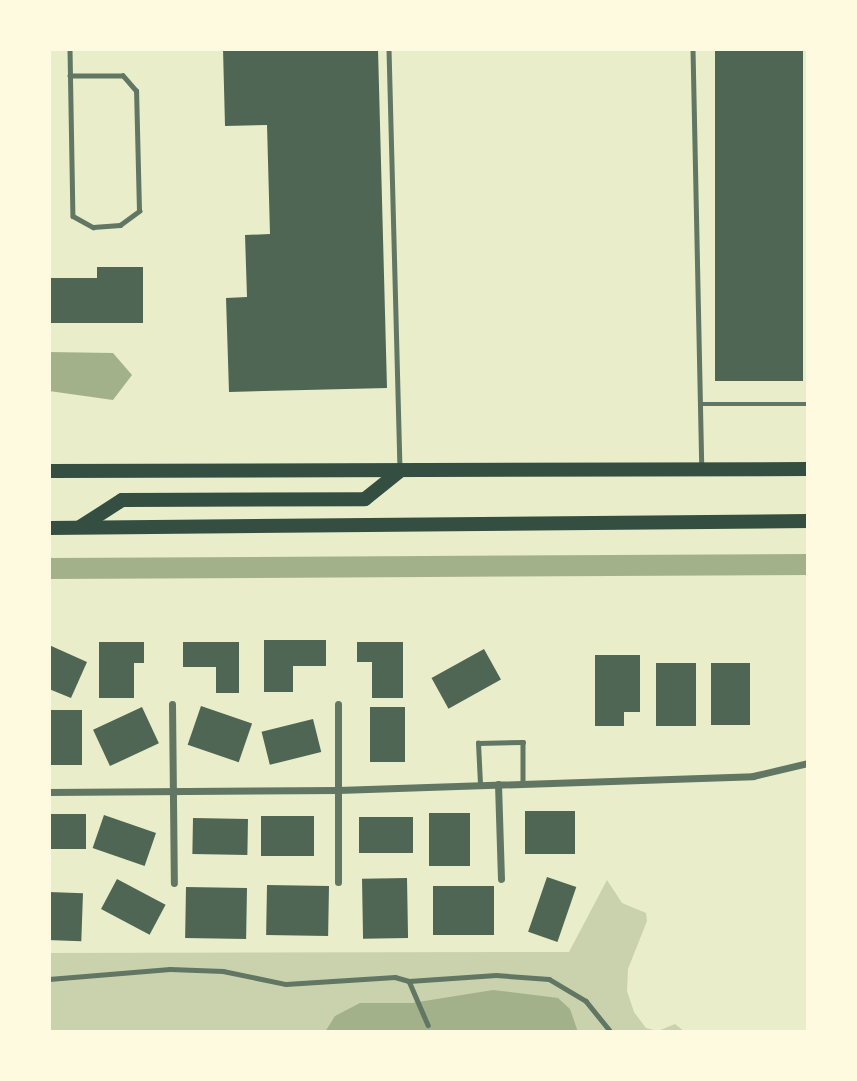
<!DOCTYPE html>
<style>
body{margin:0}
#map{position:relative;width:857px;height:1081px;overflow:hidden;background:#e9edc9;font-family:Quicksand,sans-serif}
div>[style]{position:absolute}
.green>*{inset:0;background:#cad2ad}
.water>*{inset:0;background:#a3b18a}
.canal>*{height:21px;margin:-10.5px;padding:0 10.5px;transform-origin:10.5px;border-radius:10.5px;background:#a3b18a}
.building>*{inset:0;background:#4f6655;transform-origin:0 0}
.service>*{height:4.5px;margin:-2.25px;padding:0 2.25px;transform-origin:2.25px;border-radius:2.25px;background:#617663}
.minor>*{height:7px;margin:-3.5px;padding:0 3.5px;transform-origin:3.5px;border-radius:3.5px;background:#617663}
.primary>*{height:14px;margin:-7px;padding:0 7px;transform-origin:7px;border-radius:7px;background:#344e41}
span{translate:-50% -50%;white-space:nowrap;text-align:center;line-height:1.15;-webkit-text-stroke:6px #fefae0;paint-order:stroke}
.frame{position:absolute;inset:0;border:51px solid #fefae0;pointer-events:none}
</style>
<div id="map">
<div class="green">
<div style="clip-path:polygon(607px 880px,622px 903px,646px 913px,647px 921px,628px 969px,627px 991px,634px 1012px,646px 1028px,658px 1031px,675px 1024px,685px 1032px,49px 1032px,49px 953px,569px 952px)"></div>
</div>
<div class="water">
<div style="clip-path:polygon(49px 352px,113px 353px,132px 375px,113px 400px,49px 391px)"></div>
<div style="clip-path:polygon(493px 990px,558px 998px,570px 1009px,578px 1032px,325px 1032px,335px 1016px,360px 1003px,412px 1003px)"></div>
</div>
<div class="canal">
<div style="left:49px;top:568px;width:759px;rotate:-0.3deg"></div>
</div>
<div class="building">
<div style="clip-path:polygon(223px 49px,378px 49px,387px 388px,229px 392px,226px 298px,247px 297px,245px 235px,270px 234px,267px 125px,225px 126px)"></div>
<div style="left:715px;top:49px;width:88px;height:332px"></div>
<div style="clip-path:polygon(97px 267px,143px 267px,143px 323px,49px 323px,49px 278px,97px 278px)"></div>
<div style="clip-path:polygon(264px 640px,326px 640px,326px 666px,293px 666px,293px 692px,264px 692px)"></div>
<div style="clip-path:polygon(99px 642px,144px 642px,144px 663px,134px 663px,134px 698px,99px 698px)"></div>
<div style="clip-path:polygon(183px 642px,239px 642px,239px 693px,216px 693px,216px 667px,183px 667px)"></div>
<div style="clip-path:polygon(357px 642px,403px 642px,403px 698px,372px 698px,372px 662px,357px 662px)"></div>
<div style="clip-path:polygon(49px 645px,87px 662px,71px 698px,49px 689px)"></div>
<div style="left:484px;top:649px;width:35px;height:60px;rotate:61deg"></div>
<div style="clip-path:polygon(595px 655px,640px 655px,640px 712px,624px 712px,624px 726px,595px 726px)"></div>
<div style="left:656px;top:663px;width:40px;height:63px"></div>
<div style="left:711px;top:663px;width:39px;height:62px"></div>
<div style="left:201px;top:706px;width:54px;height:41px;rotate:19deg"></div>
<div style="left:142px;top:707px;width:40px;height:54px;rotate:65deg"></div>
<div style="left:370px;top:707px;width:35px;height:55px"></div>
<div style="left:49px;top:710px;width:33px;height:55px"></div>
<div style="left:313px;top:719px;width:34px;height:53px;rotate:76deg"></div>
<div style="left:525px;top:811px;width:50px;height:43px"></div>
<div style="left:429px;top:813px;width:41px;height:53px"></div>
<div style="left:49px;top:814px;width:37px;height:35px"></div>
<div style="left:104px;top:815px;width:55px;height:35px;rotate:19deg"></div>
<div style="left:261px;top:816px;width:53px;height:40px"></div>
<div style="left:359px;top:817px;width:54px;height:36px"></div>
<div style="left:193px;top:818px;width:55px;height:36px;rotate:1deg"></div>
<div style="left:547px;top:877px;width:31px;height:58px;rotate:19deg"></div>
<div style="left:407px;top:878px;width:60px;height:45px;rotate:89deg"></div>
<div style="left:117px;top:879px;width:55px;height:34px;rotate:28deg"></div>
<div style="left:267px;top:885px;width:62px;height:50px;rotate:1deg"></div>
<div style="left:433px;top:886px;width:61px;height:49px"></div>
<div style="left:186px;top:887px;width:61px;height:51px;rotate:1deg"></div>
<div style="left:49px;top:892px;width:34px;height:48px;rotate:2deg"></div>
</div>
<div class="service">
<div style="left:70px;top:49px;width:167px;rotate:89deg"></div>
<div style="left:73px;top:216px;width:23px;rotate:29deg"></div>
<div style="left:93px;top:227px;width:27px;rotate:-4deg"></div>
<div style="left:120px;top:225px;width:24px;rotate:-36deg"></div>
<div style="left:139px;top:211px;width:120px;rotate:-91.4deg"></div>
<div style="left:136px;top:91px;width:20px;rotate:-131deg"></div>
<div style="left:123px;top:76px;width:53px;rotate:180deg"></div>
<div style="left:389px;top:49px;width:417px;rotate:88.5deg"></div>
<div style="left:693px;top:49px;width:419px;rotate:88.8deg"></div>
<div style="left:700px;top:404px;width:108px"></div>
<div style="left:480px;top:784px;width:41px;rotate:-92.8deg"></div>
<div style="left:478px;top:743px;width:45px;rotate:-1.3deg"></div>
<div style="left:523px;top:742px;width:41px;rotate:90deg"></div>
<div style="left:49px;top:979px;width:121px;rotate:-4.7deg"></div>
<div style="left:170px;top:969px;width:53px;rotate:2.2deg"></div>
<div style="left:223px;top:971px;width:64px;rotate:11.7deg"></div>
<div style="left:286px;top:984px;width:109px;rotate:-3.7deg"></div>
<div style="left:395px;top:977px;width:15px;rotate:16deg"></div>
<div style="left:409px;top:981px;width:48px;rotate:66.6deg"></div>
<div style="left:409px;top:981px;width:87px;rotate:-3.9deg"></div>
<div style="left:496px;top:975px;width:53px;rotate:4.3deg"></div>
<div style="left:549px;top:979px;width:43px;rotate:30.7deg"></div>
<div style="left:586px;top:1001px;width:40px;rotate:51deg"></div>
</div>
<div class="minor">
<div style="left:172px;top:704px;width:179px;rotate:89.4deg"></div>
<div style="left:338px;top:704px;width:178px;rotate:90deg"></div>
<div style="left:498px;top:784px;width:95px;rotate:88.2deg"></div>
<div style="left:49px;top:792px;width:289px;rotate:-0.4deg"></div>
<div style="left:338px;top:790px;width:415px;rotate:-1.9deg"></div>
<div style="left:753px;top:776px;width:57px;rotate:-13.3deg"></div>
</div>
<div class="primary">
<div style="left:49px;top:471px;width:759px;rotate:-0.15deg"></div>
<div style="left:80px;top:527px;width:50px;rotate:-32.7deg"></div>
<div style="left:122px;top:500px;width:243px;rotate:-0.2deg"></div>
<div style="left:365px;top:499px;width:45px;rotate:-38.7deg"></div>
<div style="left:49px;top:528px;width:759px;rotate:-0.53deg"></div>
</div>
<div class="frame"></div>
</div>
